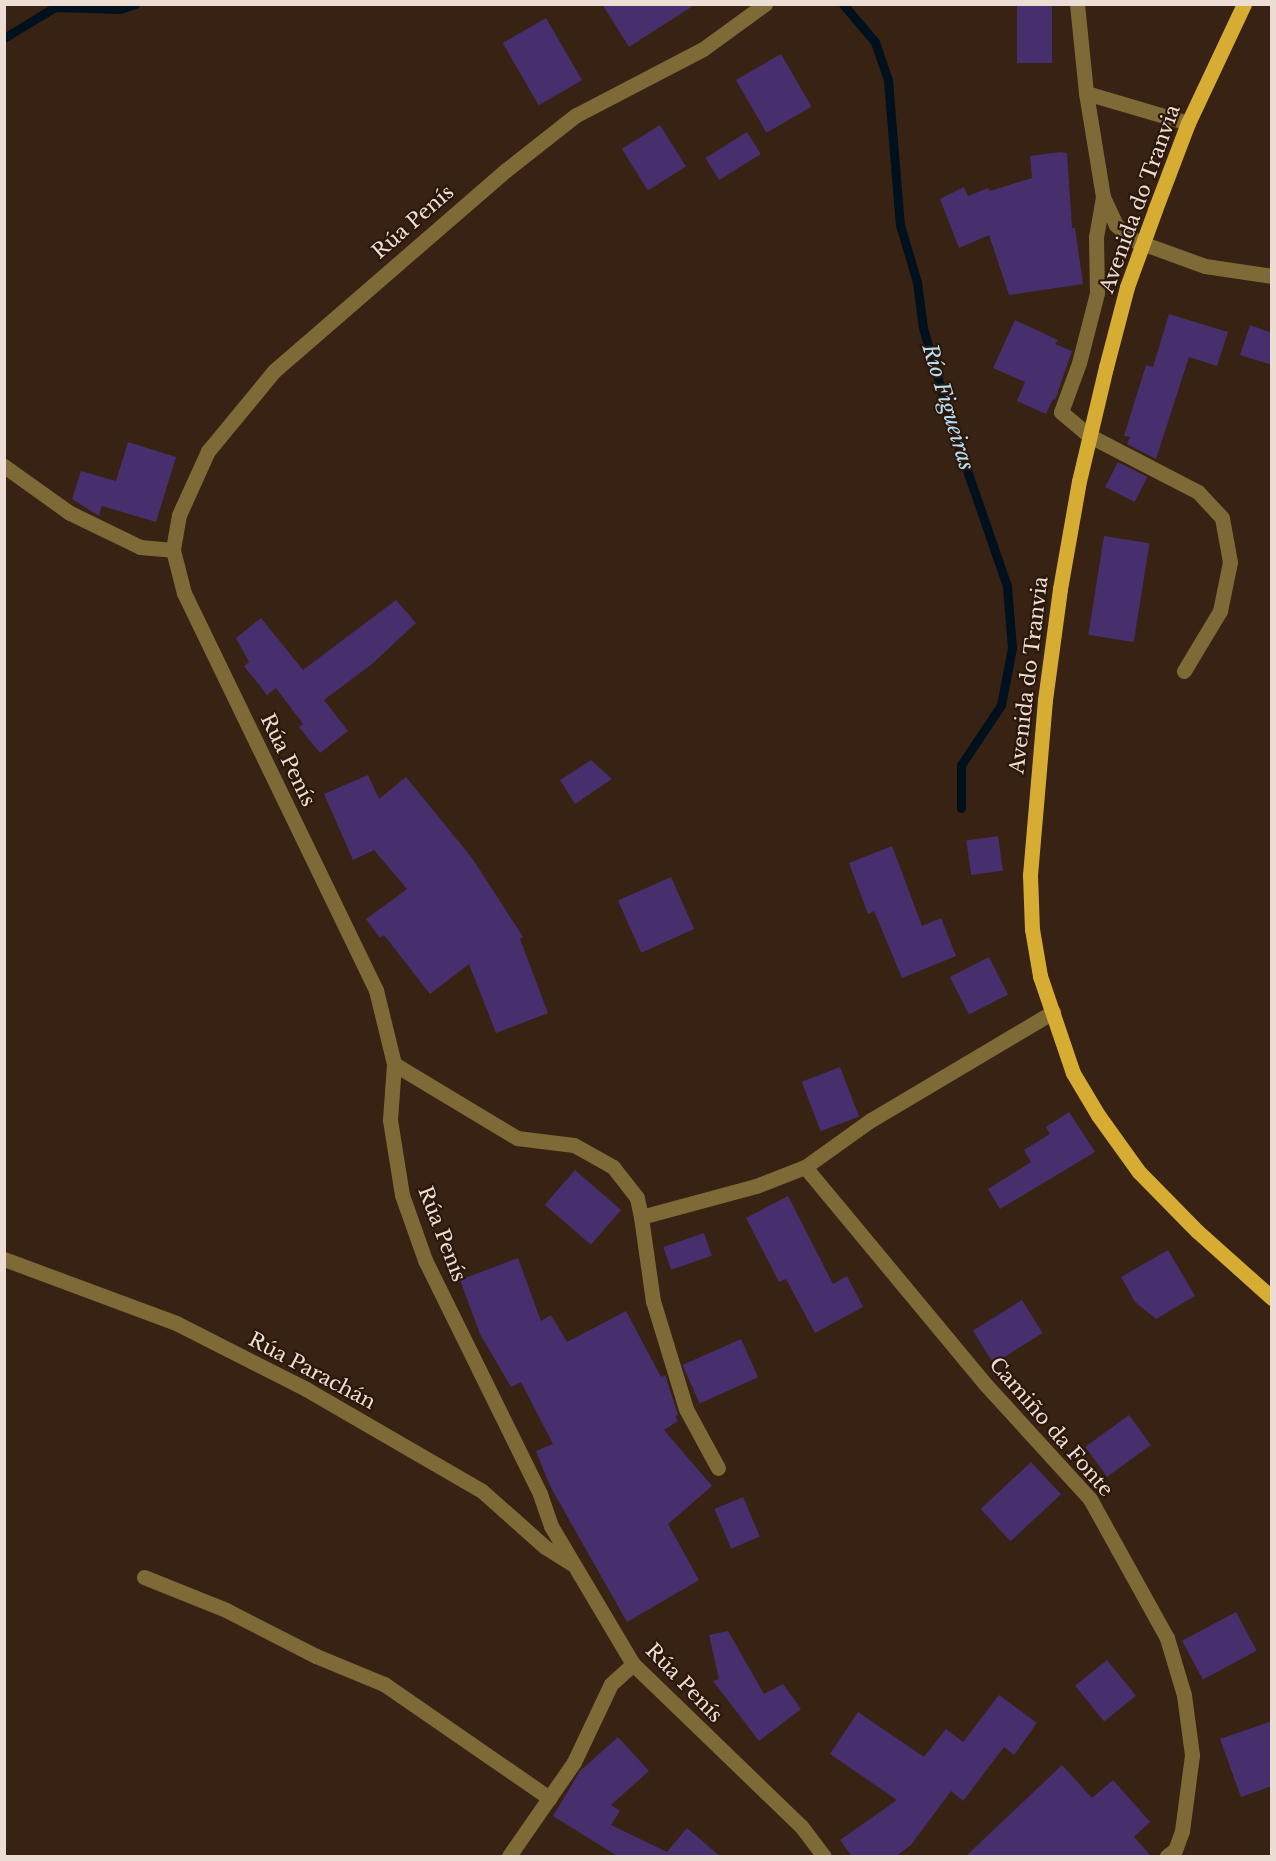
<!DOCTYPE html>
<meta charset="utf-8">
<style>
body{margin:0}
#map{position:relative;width:1276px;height:1861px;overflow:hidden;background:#372214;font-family:"Libre Baskerville",serif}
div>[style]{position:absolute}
.stream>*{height:9px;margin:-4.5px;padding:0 4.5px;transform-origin:4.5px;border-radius:4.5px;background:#00111d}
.building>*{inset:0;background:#472f6d;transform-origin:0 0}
.minor>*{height:15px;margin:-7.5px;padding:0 7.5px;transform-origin:7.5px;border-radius:7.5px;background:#7e6a37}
.major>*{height:15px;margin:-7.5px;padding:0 7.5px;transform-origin:7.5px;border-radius:7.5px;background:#d7ac33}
span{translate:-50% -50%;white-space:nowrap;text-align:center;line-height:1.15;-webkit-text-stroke:4.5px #2c180b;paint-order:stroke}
.street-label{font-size:20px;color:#ecded5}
.water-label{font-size:21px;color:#b5dff6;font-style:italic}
.frame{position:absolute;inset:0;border:6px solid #ecded5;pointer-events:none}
</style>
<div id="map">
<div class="stream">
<div style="left:843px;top:4px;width:50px;rotate:49.9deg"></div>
<div style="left:875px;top:42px;width:40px;rotate:71.1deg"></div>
<div style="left:888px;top:80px;width:145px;rotate:85.3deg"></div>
<div style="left:900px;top:225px;width:59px;rotate:73.4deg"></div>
<div style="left:917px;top:282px;width:46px;rotate:82.6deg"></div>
<div style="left:923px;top:328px;width:106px;rotate:73.6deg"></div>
<div style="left:953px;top:430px;width:165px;rotate:70.9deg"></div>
<div style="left:1007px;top:586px;width:62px;rotate:85.4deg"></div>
<div style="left:1012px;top:648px;width:58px;rotate:100.9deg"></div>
<div style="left:1001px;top:705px;width:72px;rotate:123.7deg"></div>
<div style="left:961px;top:765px;width:43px;rotate:90deg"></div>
<div style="left:4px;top:38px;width:60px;rotate:-31.3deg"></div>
<div style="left:55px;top:7px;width:65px;rotate:1.8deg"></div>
<div style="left:120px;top:9px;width:16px;rotate:-18deg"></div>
</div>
<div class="building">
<div style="clip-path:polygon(602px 4px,696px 4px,629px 47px)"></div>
<div style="left:1017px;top:4px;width:35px;height:59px"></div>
<div style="left:546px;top:18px;width:72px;height:50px;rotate:60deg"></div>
<div style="left:781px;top:54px;width:61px;height:52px;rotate:60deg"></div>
<div style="left:660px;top:125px;width:49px;height:45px;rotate:58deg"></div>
<div style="left:747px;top:132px;width:26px;height:49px;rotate:58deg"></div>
<div style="clip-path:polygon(1061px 152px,1067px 153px,1072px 228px,1075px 228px,1083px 284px,1009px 295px,989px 235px,959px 248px,940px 199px,964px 187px,968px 196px,988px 188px,990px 191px,1032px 178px,1030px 156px)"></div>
<div style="clip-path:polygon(1169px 314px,1228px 332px,1217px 366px,1189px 357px,1156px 459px,1127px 444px,1130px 437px,1124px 436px,1146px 365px,1153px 367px)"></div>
<div style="clip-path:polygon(1015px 320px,1058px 340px,1055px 344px,1072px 351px,1055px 400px,1053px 399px,1046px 414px,1017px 401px,1025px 382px,993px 368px)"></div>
<div style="clip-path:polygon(1250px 325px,1272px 333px,1272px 365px,1240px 355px)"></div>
<div style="clip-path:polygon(128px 442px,176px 457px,156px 522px,102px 506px,99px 516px,72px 499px,81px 471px,116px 481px)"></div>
<div style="left:1118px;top:462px;width:33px;height:28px;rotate:27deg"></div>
<div style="left:1104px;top:536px;width:46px;height:100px;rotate:9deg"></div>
<div style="clip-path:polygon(396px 600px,416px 623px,372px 664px,324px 700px,348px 731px,320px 753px,299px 727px,303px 724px,276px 688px,267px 695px,244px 666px,249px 662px,236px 638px,261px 618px,303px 670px)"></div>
<div style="clip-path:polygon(591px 760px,612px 779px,575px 804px,560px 780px)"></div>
<div style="clip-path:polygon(368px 775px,379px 799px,406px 777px,472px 858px,523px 937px,520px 939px,548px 1013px,496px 1033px,469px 964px,430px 994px,384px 935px,380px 938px,366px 919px,407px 889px,374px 850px,353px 860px,324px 794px)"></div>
<div style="left:998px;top:836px;width:35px;height:32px;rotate:82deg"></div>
<div style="clip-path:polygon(892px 846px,922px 926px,941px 918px,956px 956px,902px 978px,874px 911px,868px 914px,849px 863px)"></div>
<div style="left:671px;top:877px;width:57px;height:58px;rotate:66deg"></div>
<div style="left:989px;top:957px;width:42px;height:44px;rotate:63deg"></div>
<div style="left:840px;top:1067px;width:53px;height:41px;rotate:69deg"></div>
<div style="clip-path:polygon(1069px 1112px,1095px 1152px,1000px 1209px,988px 1189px,1031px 1162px,1024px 1150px,1050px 1134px,1046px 1127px)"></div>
<div style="left:575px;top:1170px;width:61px;height:46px;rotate:41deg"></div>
<div style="clip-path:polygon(788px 1196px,833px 1284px,847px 1276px,863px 1307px,815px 1333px,786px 1279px,779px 1282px,746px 1218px)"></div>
<div style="left:704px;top:1233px;width:24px;height:43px;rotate:71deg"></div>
<div style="clip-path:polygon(1168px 1250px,1195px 1296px,1156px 1319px,1135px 1302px,1121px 1277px)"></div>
<div style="clip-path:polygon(518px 1258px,541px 1321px,551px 1315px,567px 1342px,626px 1311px,661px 1377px,665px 1375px,678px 1415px,675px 1416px,678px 1421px,664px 1430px,712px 1486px,668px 1524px,699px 1580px,627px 1622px,550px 1486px,536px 1451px,553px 1444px,521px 1382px,511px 1387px,480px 1334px,460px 1280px)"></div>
<div style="left:1022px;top:1300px;width:39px;height:58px;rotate:58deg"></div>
<div style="left:741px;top:1339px;width:42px;height:64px;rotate:66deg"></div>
<div style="left:1129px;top:1415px;width:37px;height:54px;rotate:54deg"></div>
<div style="left:1031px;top:1462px;width:44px;height:69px;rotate:47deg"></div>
<div style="left:743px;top:1497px;width:43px;height:31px;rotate:67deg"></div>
<div style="left:1236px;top:1612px;width:44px;height:61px;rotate:62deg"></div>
<div style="clip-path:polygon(728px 1631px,764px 1694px,783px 1684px,801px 1709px,759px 1741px,713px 1681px,719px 1679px,709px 1635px)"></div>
<div style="left:1107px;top:1660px;width:46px;height:41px;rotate:51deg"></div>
<div style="clip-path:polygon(999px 1695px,1037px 1723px,1014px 1755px,1004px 1747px,963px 1801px,951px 1791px,911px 1845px,895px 1857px,852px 1857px,840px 1840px,897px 1800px,830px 1754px,858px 1712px,924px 1757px,946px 1729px,963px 1742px)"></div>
<div style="clip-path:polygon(1272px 1721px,1272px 1786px,1241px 1797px,1220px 1739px)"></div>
<div style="clip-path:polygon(618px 1737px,649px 1771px,611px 1805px,620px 1811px,611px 1825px,667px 1852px,687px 1828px,721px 1857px,619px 1857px,553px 1816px,580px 1771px)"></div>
<div style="clip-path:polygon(1062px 1765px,1092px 1798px,1113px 1780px,1150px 1822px,1134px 1837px,1152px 1857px,965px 1857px)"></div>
</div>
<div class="minor">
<div style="left:765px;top:4px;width:77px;rotate:144deg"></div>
<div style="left:703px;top:49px;width:143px;rotate:152.5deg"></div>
<div style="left:576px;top:115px;width:89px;rotate:141.8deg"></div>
<div style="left:506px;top:170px;width:307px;rotate:139.1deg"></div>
<div style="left:274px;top:371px;width:104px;rotate:129.5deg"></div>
<div style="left:208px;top:451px;width:70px;rotate:114.4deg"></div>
<div style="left:179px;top:515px;width:36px;rotate:100deg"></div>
<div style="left:173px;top:550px;width:44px;rotate:75.7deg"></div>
<div style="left:184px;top:593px;width:441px;rotate:64.2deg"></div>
<div style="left:376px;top:990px;width:76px;rotate:76.3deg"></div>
<div style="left:394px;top:1064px;width:56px;rotate:94.1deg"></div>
<div style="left:390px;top:1120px;width:76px;rotate:80.9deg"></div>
<div style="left:402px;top:1195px;width:69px;rotate:70.5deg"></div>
<div style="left:425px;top:1260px;width:261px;rotate:63.8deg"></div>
<div style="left:540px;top:1494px;width:34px;rotate:71deg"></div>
<div style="left:551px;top:1526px;width:161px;rotate:59.3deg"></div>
<div style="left:633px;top:1664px;width:233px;rotate:44deg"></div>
<div style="left:801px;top:1826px;width:38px;rotate:53deg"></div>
<div style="left:1077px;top:4px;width:89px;rotate:84.2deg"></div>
<div style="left:1086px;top:93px;width:105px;rotate:80.7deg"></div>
<div style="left:1103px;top:197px;width:31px;rotate:65deg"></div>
<div style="left:1116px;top:225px;width:26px;rotate:39deg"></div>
<div style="left:1136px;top:241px;width:73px;rotate:19.9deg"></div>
<div style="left:1205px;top:266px;width:68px;rotate:8.5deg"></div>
<div style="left:1086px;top:93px;width:106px;rotate:16.4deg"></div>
<div style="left:1103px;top:197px;width:41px;rotate:99.9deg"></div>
<div style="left:1096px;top:237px;width:56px;rotate:89deg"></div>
<div style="left:1097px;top:293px;width:72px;rotate:104.4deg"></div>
<div style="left:1079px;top:363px;width:52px;rotate:110.2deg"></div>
<div style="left:1061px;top:412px;width:38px;rotate:40deg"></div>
<div style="left:1090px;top:436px;width:122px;rotate:27.4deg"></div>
<div style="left:1198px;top:492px;width:35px;rotate:47deg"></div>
<div style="left:1222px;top:518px;width:45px;rotate:79.7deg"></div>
<div style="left:1230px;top:562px;width:50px;rotate:101.5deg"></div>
<div style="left:1220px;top:611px;width:70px;rotate:121deg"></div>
<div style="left:4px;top:466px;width:81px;rotate:35.5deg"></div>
<div style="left:70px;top:513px;width:78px;rotate:25.9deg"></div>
<div style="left:140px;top:547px;width:33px;rotate:5deg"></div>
<div style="left:394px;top:1064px;width:144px;rotate:31deg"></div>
<div style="left:517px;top:1138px;width:57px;rotate:7deg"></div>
<div style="left:574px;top:1145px;width:45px;rotate:29.4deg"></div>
<div style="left:613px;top:1167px;width:39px;rotate:52deg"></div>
<div style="left:637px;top:1198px;width:19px;rotate:78deg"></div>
<div style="left:641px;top:1217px;width:119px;rotate:-15.1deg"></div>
<div style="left:756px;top:1186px;width:53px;rotate:-21.2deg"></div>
<div style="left:805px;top:1167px;width:81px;rotate:-35.5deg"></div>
<div style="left:871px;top:1120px;width:212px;rotate:-30.7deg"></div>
<div style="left:805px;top:1167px;width:283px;rotate:50.3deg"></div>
<div style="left:986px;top:1385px;width:154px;rotate:47.6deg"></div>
<div style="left:1090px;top:1499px;width:159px;rotate:61deg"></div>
<div style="left:1167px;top:1638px;width:59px;rotate:73.4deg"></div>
<div style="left:1184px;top:1695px;width:61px;rotate:82.4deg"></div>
<div style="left:1192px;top:1755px;width:77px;rotate:97.5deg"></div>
<div style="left:1182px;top:1831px;width:20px;rotate:110deg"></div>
<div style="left:1175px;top:1850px;width:10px;rotate:143deg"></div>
<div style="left:641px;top:1217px;width:85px;rotate:81.9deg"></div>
<div style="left:653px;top:1301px;width:113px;rotate:73deg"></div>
<div style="left:686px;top:1409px;width:67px;rotate:61.5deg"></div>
<div style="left:4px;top:1259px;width:184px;rotate:20.4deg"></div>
<div style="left:176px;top:1323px;width:146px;rotate:26.9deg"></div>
<div style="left:306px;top:1389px;width:203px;rotate:30.1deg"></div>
<div style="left:482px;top:1491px;width:84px;rotate:41.6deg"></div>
<div style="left:545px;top:1547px;width:31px;rotate:32deg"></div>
<div style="left:144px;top:1577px;width:88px;rotate:21.9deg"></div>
<div style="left:226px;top:1610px;width:101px;rotate:27.1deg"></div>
<div style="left:316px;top:1656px;width:74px;rotate:22.4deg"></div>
<div style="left:384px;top:1684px;width:201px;rotate:34.6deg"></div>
<div style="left:509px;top:1856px;width:114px;rotate:-55.3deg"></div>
<div style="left:574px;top:1762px;width:86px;rotate:-64.6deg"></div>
<div style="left:611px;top:1684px;width:30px;rotate:-42deg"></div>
</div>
<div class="major">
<div style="left:1244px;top:4px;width:132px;rotate:115.2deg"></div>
<div style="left:1188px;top:123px;width:93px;rotate:110.8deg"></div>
<div style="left:1155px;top:210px;width:82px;rotate:110deg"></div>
<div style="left:1127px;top:287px;width:83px;rotate:104.7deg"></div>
<div style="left:1106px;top:367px;width:117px;rotate:103.3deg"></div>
<div style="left:1079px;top:481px;width:110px;rotate:100deg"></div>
<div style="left:1060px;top:589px;width:112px;rotate:97.7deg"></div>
<div style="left:1045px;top:700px;width:176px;rotate:94.9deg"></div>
<div style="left:1030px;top:875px;width:54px;rotate:87.9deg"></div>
<div style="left:1032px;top:929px;width:48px;rotate:80.3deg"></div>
<div style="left:1040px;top:976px;width:102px;rotate:71.2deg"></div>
<div style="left:1073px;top:1073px;width:49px;rotate:59.2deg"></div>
<div style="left:1098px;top:1115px;width:70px;rotate:54.3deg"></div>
<div style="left:1139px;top:1172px;width:83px;rotate:45.5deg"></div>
<div style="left:1197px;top:1231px;width:101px;rotate:41.8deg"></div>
</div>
<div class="street-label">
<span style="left:1140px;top:199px;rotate:-70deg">Avenida do Tranvia</span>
<span style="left:413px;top:222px;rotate:-41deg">Rúa Penís</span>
<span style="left:1029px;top:675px;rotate:-83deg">Avenida do Tranvia</span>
<span style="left:288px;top:760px;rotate:64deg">Rúa Penís</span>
<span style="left:442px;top:1234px;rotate:69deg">Rúa Penís</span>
<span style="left:312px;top:1371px;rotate:28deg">Rúa Parachán</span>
<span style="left:1051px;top:1427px;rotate:49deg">Camiño da Fonte</span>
<span style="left:684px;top:1683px;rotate:46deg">Rúa Penís</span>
</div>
<div class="water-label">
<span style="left:948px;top:407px;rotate:73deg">Río Figueiras</span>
</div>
<div class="frame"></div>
</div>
